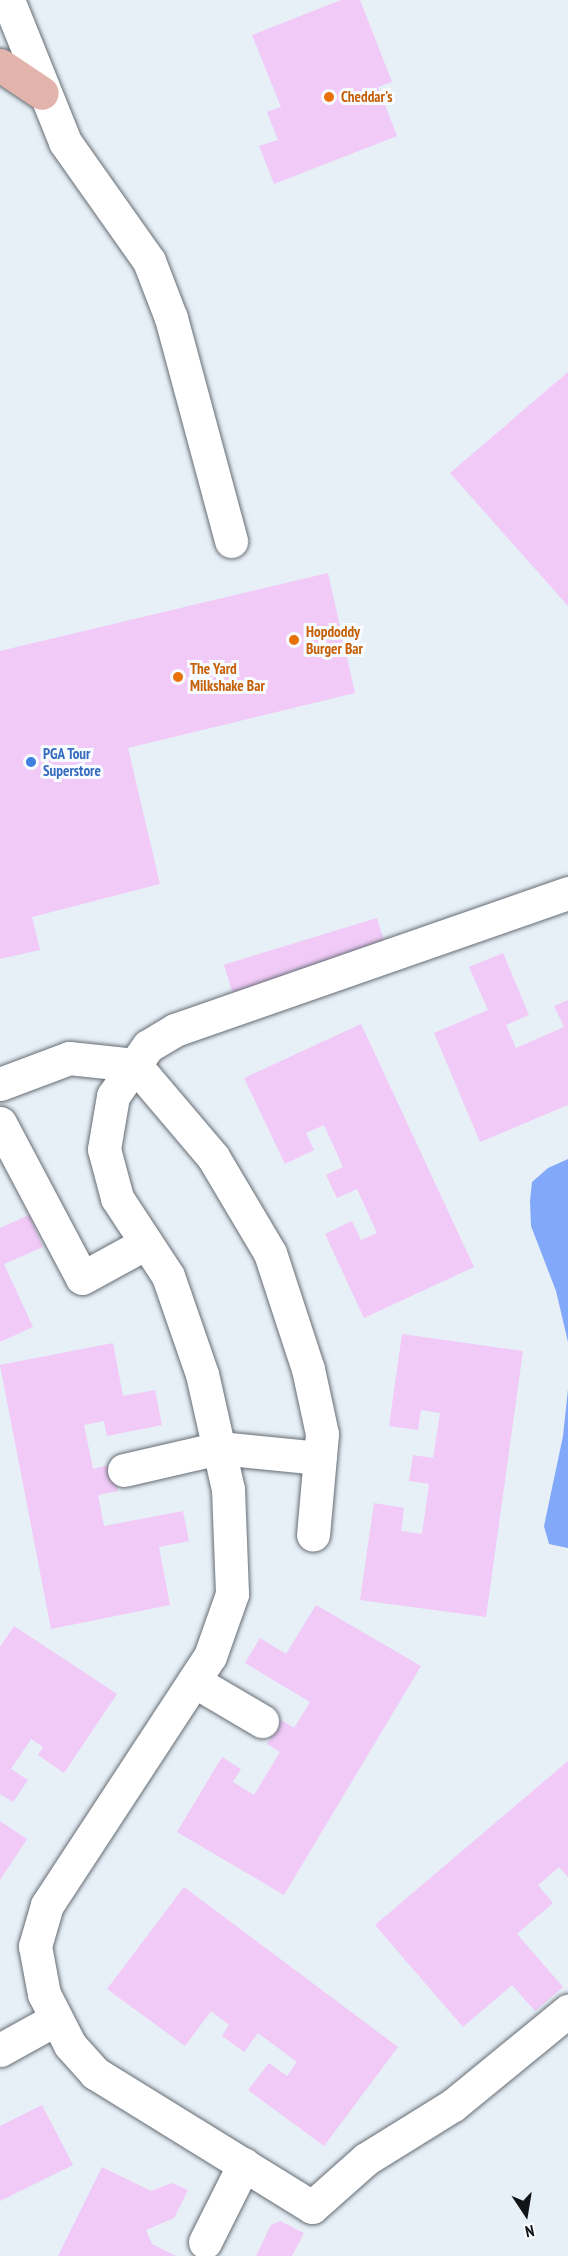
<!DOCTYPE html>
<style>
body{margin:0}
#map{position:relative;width:568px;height:2256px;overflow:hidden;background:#e7eff7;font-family:"PT Sans Narrow",sans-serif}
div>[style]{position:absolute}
.water>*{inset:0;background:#82a8f9}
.building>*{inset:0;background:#f1caf8;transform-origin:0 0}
.roads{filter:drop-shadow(0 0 2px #666d74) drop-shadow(0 0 2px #666d74)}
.minor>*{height:33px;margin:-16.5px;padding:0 16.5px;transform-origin:16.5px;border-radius:16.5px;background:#fff}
.major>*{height:33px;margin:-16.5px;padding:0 16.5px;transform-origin:16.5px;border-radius:16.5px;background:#e2b4ac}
.dots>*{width:16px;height:16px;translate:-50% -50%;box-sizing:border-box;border:3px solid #f8fbff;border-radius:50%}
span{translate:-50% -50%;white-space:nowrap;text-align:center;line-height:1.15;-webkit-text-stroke:6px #f8fbff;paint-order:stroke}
.food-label{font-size:15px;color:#c56008;font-weight:700}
.left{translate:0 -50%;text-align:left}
.shop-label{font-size:15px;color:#366cbe;font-weight:700}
.north{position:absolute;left:496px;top:2184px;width:60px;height:60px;-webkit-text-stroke:4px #f8fbff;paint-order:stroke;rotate:168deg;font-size:16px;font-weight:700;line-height:24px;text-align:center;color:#121517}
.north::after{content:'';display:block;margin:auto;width:21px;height:27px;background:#121517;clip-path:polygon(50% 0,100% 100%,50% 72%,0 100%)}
</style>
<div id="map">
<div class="water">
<div style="clip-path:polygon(568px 1159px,568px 1342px,556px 1291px,531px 1226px,530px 1201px,532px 1182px,548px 1168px)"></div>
<div style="clip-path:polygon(568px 1389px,568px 1548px,549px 1544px,544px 1526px,563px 1436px)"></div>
</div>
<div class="building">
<div style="clip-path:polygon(341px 0,360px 0,392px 82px,378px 87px,397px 136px,274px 184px,259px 146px,278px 140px,267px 112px,281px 107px,252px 35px)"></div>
<div style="clip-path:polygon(568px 372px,568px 606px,450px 473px)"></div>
<div style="clip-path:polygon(328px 573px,355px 693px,128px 748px,160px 884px,32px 917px,40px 950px,0 959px,0 651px)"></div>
<div style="left:377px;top:918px;width:31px;height:160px;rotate:73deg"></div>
<div style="clip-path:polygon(503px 953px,529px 1015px,506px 1025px,516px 1048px,564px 1027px,554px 1006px,568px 1000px,568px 1105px,480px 1142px,434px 1033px,488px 1010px,469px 967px)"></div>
<div style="clip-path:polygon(361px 1024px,474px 1267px,364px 1318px,325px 1234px,352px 1221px,361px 1240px,377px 1233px,357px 1189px,337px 1198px,326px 1175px,343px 1167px,324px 1125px,306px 1133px,314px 1150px,285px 1164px,244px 1078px)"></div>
<div style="clip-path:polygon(29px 1215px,43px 1247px,4px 1264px,33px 1327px,0 1342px,0 1228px)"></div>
<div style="clip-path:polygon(402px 1334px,523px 1351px,486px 1617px,360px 1600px,374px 1503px,404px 1508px,401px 1531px,422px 1534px,429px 1484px,409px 1481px,413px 1455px,433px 1458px,440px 1413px,421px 1410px,418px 1430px,389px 1426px)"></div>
<div style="clip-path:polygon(113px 1343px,123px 1396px,155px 1390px,162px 1425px,107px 1436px,104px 1421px,84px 1425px,93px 1469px,113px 1464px,118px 1491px,98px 1495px,104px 1526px,183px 1511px,189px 1541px,159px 1547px,170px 1605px,51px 1629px,0 1365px)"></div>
<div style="clip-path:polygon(316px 1605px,421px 1666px,284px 1895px,177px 1832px,222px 1757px,241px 1769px,233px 1782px,254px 1795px,280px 1752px,267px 1744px,281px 1720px,294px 1728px,310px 1702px,245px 1663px,260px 1638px,286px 1654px)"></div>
<div style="clip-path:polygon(14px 1626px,117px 1694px,64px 1773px,38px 1755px,43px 1747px,31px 1739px,11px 1769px,28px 1780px,13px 1802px,0 1794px,0 1647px)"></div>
<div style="clip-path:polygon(568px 1761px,568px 1877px,559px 1867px,538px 1885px,553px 1903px,517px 1934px,563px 1987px,535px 2011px,512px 1985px,463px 2027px,375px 1925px)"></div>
<div style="clip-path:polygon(0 1821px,27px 1839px,0 1880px)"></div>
<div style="clip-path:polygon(184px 1887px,398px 2047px,324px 2146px,248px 2090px,269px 2063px,287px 2076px,297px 2062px,258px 2033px,244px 2052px,222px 2036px,229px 2025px,211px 2011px,185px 2046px,107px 1989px)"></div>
<div style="clip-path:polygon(42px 2105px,73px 2165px,0 2201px,0 2126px)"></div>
<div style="clip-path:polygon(102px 2167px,151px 2191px,172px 2183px,188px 2190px,174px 2218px,146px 2230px,152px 2244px,176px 2256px,58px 2256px)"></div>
<div style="clip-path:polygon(280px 2221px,304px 2233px,292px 2256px,256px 2256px,271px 2225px)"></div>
</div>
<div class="roads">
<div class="minor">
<div style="left:8px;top:0;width:153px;rotate:68.1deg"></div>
<div style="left:65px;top:142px;width:146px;rotate:54.8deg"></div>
<div style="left:149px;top:261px;width:61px;rotate:68.9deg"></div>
<div style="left:171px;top:318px;width:231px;rotate:74.9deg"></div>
<div style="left:568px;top:893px;width:416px;rotate:160.8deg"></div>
<div style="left:175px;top:1030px;width:31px;rotate:149deg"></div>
<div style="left:148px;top:1046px;width:61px;rotate:125deg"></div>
<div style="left:113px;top:1096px;width:54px;rotate:99.6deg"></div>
<div style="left:104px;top:1149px;width:51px;rotate:75.1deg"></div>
<div style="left:117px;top:1198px;width:93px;rotate:56.8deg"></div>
<div style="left:168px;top:1276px;width:104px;rotate:70.9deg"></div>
<div style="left:202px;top:1374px;width:118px;rotate:77.3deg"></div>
<div style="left:228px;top:1489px;width:105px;rotate:87.8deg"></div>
<div style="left:232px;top:1594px;width:66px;rotate:109.5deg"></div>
<div style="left:210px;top:1656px;width:298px;rotate:123.2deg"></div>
<div style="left:47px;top:1905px;width:43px;rotate:106.3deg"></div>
<div style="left:35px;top:1946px;width:49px;rotate:79.4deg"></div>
<div style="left:44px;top:1994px;width:57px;rotate:63deg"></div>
<div style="left:70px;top:2045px;width:38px;rotate:48deg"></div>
<div style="left:95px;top:2073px;width:255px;rotate:31.7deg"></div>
<div style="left:312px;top:2207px;width:72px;rotate:-41.6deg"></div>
<div style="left:366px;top:2159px;width:102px;rotate:-31.8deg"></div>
<div style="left:453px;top:2105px;width:149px;rotate:-39.3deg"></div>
<div style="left:0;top:1084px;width:74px;rotate:-20.6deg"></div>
<div style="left:69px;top:1058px;width:66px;rotate:6.1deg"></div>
<div style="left:135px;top:1065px;width:121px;rotate:49.7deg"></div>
<div style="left:213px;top:1157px;width:112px;rotate:59.3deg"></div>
<div style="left:270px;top:1253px;width:122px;rotate:71.9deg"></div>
<div style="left:308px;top:1369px;width:66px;rotate:77.8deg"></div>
<div style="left:322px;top:1434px;width:101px;rotate:95.1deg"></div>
<div style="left:0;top:1123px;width:175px;rotate:62.1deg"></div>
<div style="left:82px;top:1278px;width:73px;rotate:-28.7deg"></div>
<div style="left:124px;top:1470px;width:98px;rotate:-13deg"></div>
<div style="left:219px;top:1448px;width:101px;rotate:5.7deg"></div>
<div style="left:194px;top:1681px;width:79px;rotate:30.5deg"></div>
<div style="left:0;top:2050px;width:64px;rotate:-29deg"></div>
<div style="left:205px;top:2242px;width:87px;rotate:-63.4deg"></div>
</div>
<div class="major">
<div style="left:0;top:65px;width:50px;rotate:33.7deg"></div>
</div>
</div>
<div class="dots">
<div style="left:329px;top:97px;background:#e8710a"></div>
<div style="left:294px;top:640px;background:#e8710a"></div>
<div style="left:178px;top:677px;background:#e8710a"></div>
<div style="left:31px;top:762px;background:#3f7fe0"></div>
</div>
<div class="food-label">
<span class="left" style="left:341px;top:97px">Cheddar's</span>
<span class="left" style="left:306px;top:640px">Hopdoddy<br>Burger Bar</span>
<span class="left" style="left:190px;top:677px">The Yard<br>Milkshake Bar</span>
</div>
<div class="shop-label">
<span class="left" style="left:43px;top:762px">PGA Tour<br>Superstore</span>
</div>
<div class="north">N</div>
</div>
